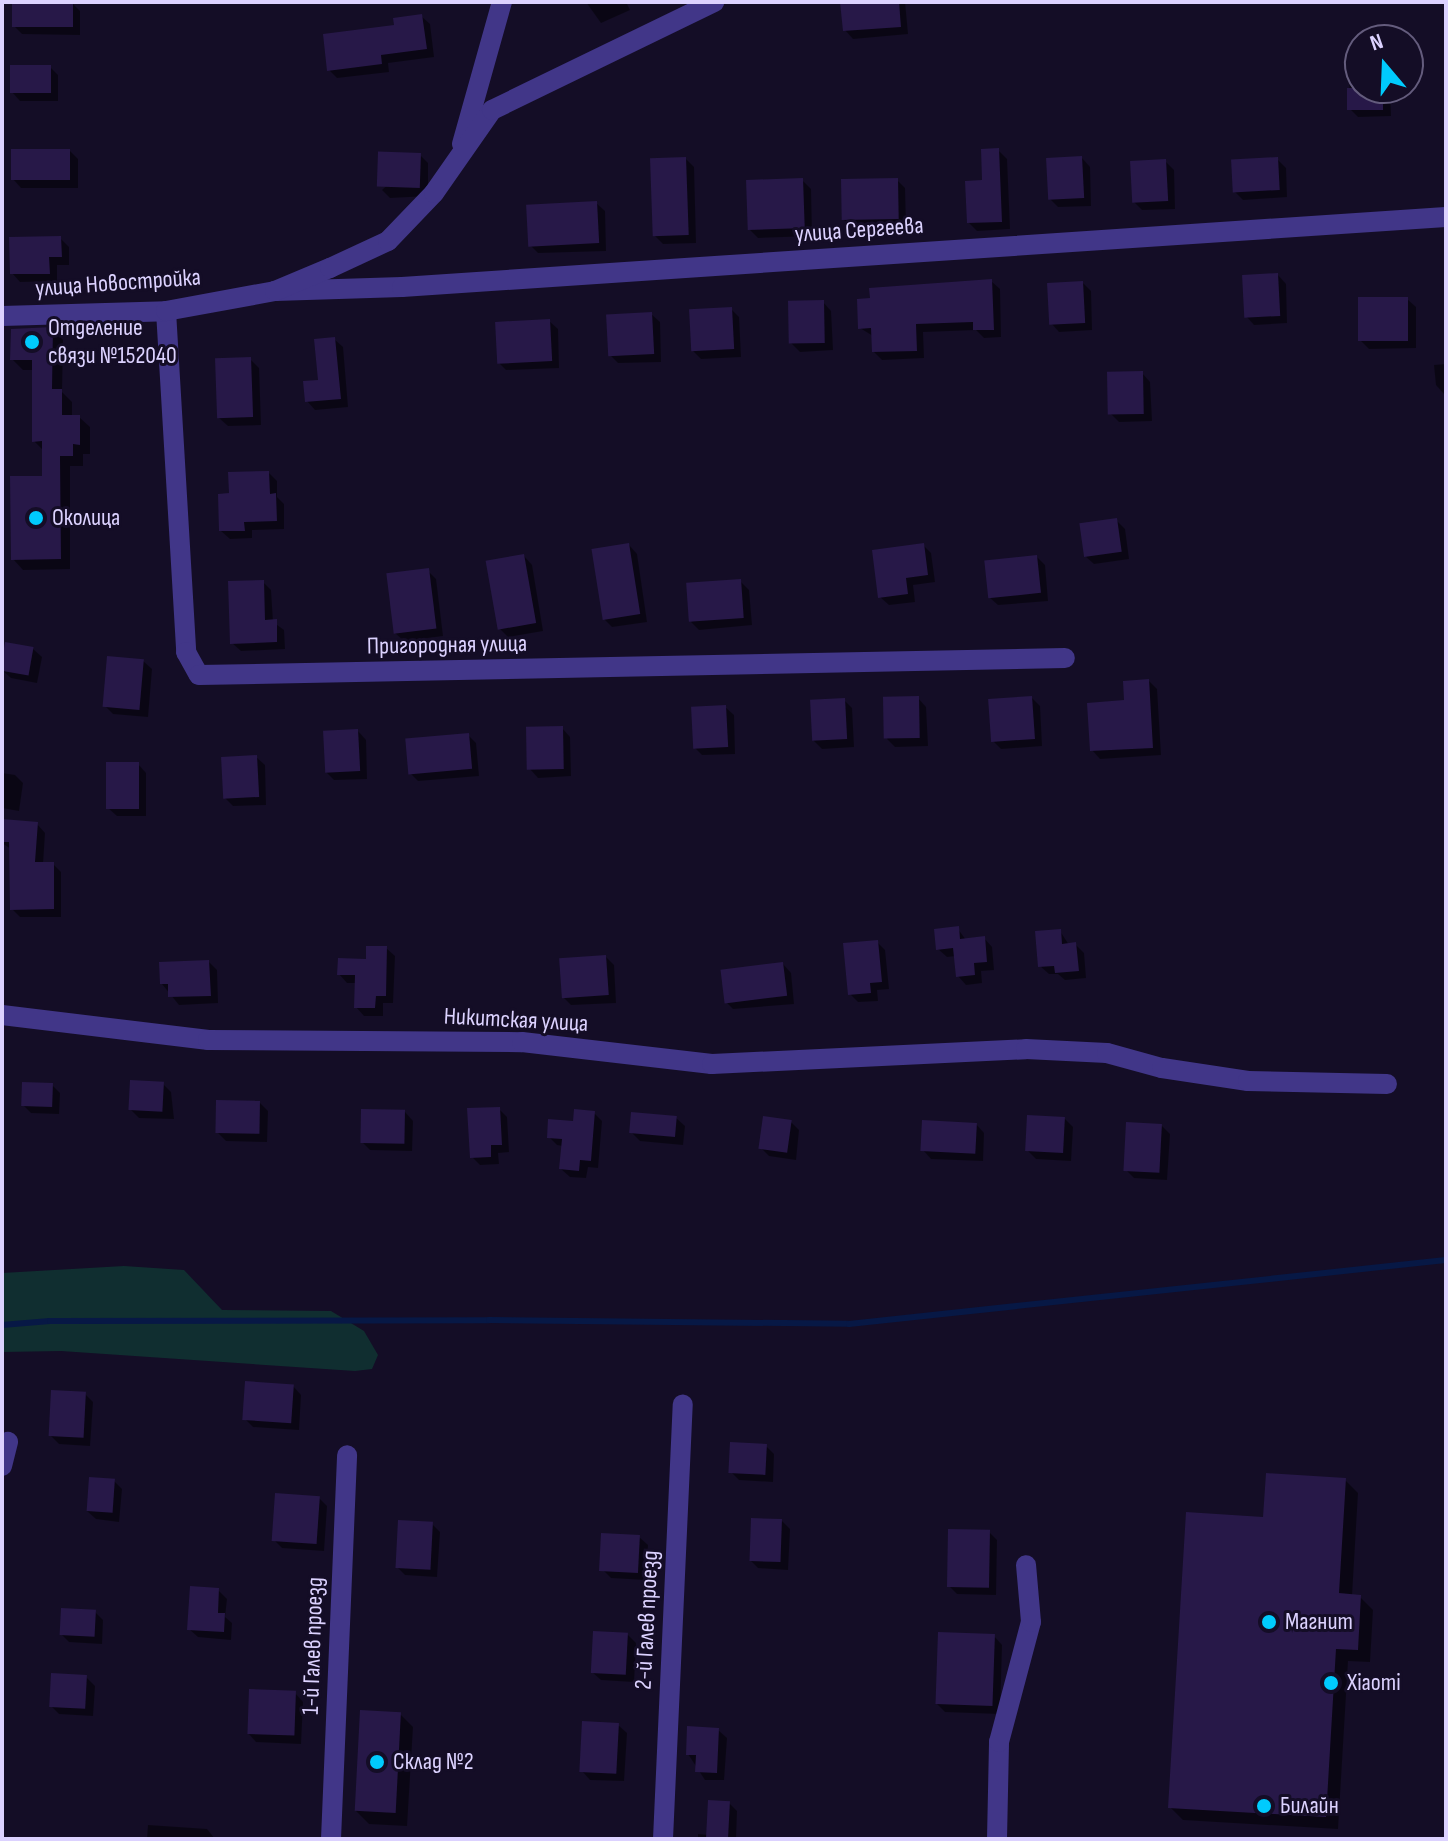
<!DOCTYPE html>
<meta charset="utf-8">
<style>
body{margin:0}
#map{position:relative;width:1448px;height:1841px;overflow:hidden;background:#140d26;font-family:"Sofia Sans Condensed",sans-serif}
div>[style]{position:absolute}
.green>*{inset:0;background:#102e30}
.shadow>*{inset:0;background:#0007}
.stream>*{height:6px;margin:-3px;padding:0 3px;transform-origin:3px;border-radius:3px;background:#071845}
.building>*{inset:0;background:#271848;transform-origin:0 0}
.street>*{height:20px;margin:-10px;padding:0 10px;transform-origin:10px;border-radius:10px;background:#413688}
.dots>*{width:22px;height:22px;translate:-50% -50%;box-sizing:border-box;border:4px solid #140d26;border-radius:50%}
span{translate:-50% -50%;white-space:nowrap;text-align:center;line-height:1.15;-webkit-text-stroke:6px #140d26;paint-order:stroke}
.street-label{font-size:24px;color:#dcd2ff}
.poi-label{font-size:24px;color:#dcd2ff}
.left{translate:0 -50%;text-align:left}
.frame{position:absolute;inset:0;border:4px solid #dcd2ff;pointer-events:none}
.north{position:absolute;left:1344px;top:24px;width:80px;height:80px;box-sizing:border-box;background:#140d26;border:2px solid #645c7d;border-radius:50%;rotate:341deg;font-size:22px;font-weight:700;line-height:32px;text-align:center;color:#dcd2ff}
.north::after{content:'';display:block;margin:auto;width:28px;height:36px;background:#00cbfd;clip-path:polygon(50% 0,100% 100%,50% 72%,0 100%)}
</style>
<div id="map">
<div class="green">
<div style="clip-path:polygon(124px 1266px,184px 1270px,222px 1310px,331px 1311px,364px 1331px,378px 1355px,372px 1369px,355px 1371px,61px 1351px,2px 1352px,2px 1273px)"></div>
</div>
<div class="shadow">
<div style="clip-path:polygon(586px 2px,626px 2px,630px 10px,601px 23px)"></div>
<div style="clip-path:polygon(842px 2px,905px 2px,908px 34px,853px 39px,845px 30px)"></div>
<div style="clip-path:polygon(72px 3px,80px 11px,80px 35px,22px 34px,14px 26px)"></div>
<div style="clip-path:polygon(421px 16px,430px 24px,434px 57px,388px 63px,389px 72px,337px 78px,329px 70px,397px 27px)"></div>
<div style="clip-path:polygon(50px 67px,58px 75px,58px 101px,20px 101px,12px 92px)"></div>
<div style="clip-path:polygon(1349px 69px,1360px 69px,1360px 88px,1390px 88px,1391px 116px,1358px 117px,1350px 109px)"></div>
<div style="clip-path:polygon(998px 150px,1007px 159px,1010px 229px,977px 231px,969px 223px)"></div>
<div style="clip-path:polygon(70px 151px,78px 159px,78px 188px,21px 188px,13px 179px)"></div>
<div style="clip-path:polygon(420px 155px,428px 163px,428px 196px,390px 198px,382px 190px)"></div>
<div style="clip-path:polygon(1082px 158px,1090px 167px,1091px 206px,1058px 207px,1050px 199px)"></div>
<div style="clip-path:polygon(686px 159px,694px 167px,696px 243px,663px 244px,655px 236px)"></div>
<div style="clip-path:polygon(1277px 159px,1286px 168px,1287px 197px,1243px 200px,1235px 192px)"></div>
<div style="clip-path:polygon(1165px 161px,1174px 170px,1175px 209px,1142px 210px,1134px 202px)"></div>
<div style="clip-path:polygon(802px 180px,811px 189px,812px 236px,758px 238px,749px 229px)"></div>
<div style="clip-path:polygon(897px 180px,905px 188px,906px 226px,853px 228px,844px 220px)"></div>
<div style="clip-path:polygon(596px 203px,605px 211px,606px 251px,538px 253px,530px 245px)"></div>
<div style="clip-path:polygon(60px 238px,69px 247px,69px 265px,57px 265px,57px 281px,20px 282px,12px 273px)"></div>
<div style="clip-path:polygon(1278px 275px,1286px 284px,1287px 323px,1254px 325px,1246px 316px)"></div>
<div style="clip-path:polygon(991px 281px,1000px 289px,1001px 337px,984px 338px,976px 330px,923px 332px,924px 358px,882px 360px,874px 352px,873px 336px,860px 328px,872px 300px)"></div>
<div style="clip-path:polygon(1083px 283px,1091px 291px,1092px 330px,1059px 332px,1051px 323px)"></div>
<div style="clip-path:polygon(1407px 299px,1416px 307px,1416px 348px,1369px 349px,1361px 341px)"></div>
<div style="clip-path:polygon(823px 302px,831px 311px,833px 350px,800px 352px,791px 343px)"></div>
<div style="clip-path:polygon(731px 309px,739px 317px,741px 357px,701px 359px,693px 351px)"></div>
<div style="clip-path:polygon(651px 314px,660px 322px,661px 362px,618px 363px,610px 355px)"></div>
<div style="clip-path:polygon(549px 321px,558px 329px,559px 368px,506px 370px,498px 362px)"></div>
<div style="clip-path:polygon(53px 329px,63px 340px,62px 392px,72px 402px,72px 417px,79px 417px,90px 427px,90px 454px,83px 454px,83px 466px,70px 466px,70px 569px,23px 570px,13px 559px,44px 478px,44px 451px,34px 441px,34px 370px,23px 370px,12px 359px)"></div>
<div style="clip-path:polygon(334px 339px,343px 347px,348px 407px,315px 410px,307px 401px,320px 382px)"></div>
<div style="clip-path:polygon(250px 359px,259px 368px,261px 425px,228px 426px,219px 418px)"></div>
<div style="clip-path:polygon(1446px 364px,1446px 394px,1444px 394px,1436px 385px,1434px 365px)"></div>
<div style="clip-path:polygon(1142px 373px,1150px 382px,1152px 421px,1119px 422px,1111px 414px)"></div>
<div style="clip-path:polygon(269px 473px,277px 481px,277px 497px,284px 504px,284px 529px,252px 530px,252px 538px,230px 539px,221px 531px,231px 495px)"></div>
<div style="clip-path:polygon(1117px 521px,1125px 529px,1129px 559px,1094px 564px,1085px 556px)"></div>
<div style="clip-path:polygon(629px 545px,637px 554px,647px 622px,612px 627px,604px 619px)"></div>
<div style="clip-path:polygon(923px 545px,931px 553px,935px 582px,913px 585px,915px 602px,889px 605px,880px 597px)"></div>
<div style="clip-path:polygon(524px 556px,532px 565px,543px 631px,508px 637px,500px 629px)"></div>
<div style="clip-path:polygon(1037px 557px,1045px 565px,1048px 601px,998px 605px,989px 597px)"></div>
<div style="clip-path:polygon(428px 571px,436px 579px,443px 636px,404px 641px,395px 633px)"></div>
<div style="clip-path:polygon(740px 581px,749px 590px,752px 625px,699px 630px,691px 622px)"></div>
<div style="clip-path:polygon(263px 582px,271px 590px,273px 622px,284px 630px,285px 649px,241px 651px,232px 643px)"></div>
<div style="clip-path:polygon(33px 649px,42px 657px,37px 683px,11px 678px,2px 670px)"></div>
<div style="clip-path:polygon(143px 661px,152px 669px,148px 717px,113px 714px,105px 706px)"></div>
<div style="clip-path:polygon(1149px 681px,1157px 689px,1161px 755px,1100px 759px,1092px 750px,1126px 702px)"></div>
<div style="clip-path:polygon(918px 698px,926px 707px,928px 746px,895px 747px,887px 739px)"></div>
<div style="clip-path:polygon(1032px 698px,1040px 706px,1042px 746px,1001px 749px,992px 740px)"></div>
<div style="clip-path:polygon(844px 700px,852px 708px,854px 747px,822px 749px,813px 740px)"></div>
<div style="clip-path:polygon(725px 707px,734px 715px,735px 754px,702px 755px,694px 747px)"></div>
<div style="clip-path:polygon(562px 728px,570px 737px,571px 776px,538px 778px,530px 769px)"></div>
<div style="clip-path:polygon(358px 731px,366px 740px,367px 779px,334px 780px,326px 772px)"></div>
<div style="clip-path:polygon(468px 735px,476px 743px,479px 776px,418px 781px,410px 773px)"></div>
<div style="clip-path:polygon(256px 757px,265px 765px,266px 805px,233px 806px,225px 798px)"></div>
<div style="clip-path:polygon(138px 764px,146px 773px,146px 816px,117px 816px,108px 808px)"></div>
<div style="clip-path:polygon(2px 773px,15px 775px,23px 783px,19px 811px,2px 808px)"></div>
<div style="clip-path:polygon(2px 821px,37px 824px,45px 833px,43px 864px,53px 864px,61px 872px,61px 917px,20px 917px,12px 909px,11px 849px,2px 843px)"></div>
<div style="clip-path:polygon(958px 929px,966px 940px,984px 938px,992px 947px,994px 970px,981px 971px,982px 983px,966px 985px,958px 976px,956px 956px,947px 957px,938px 949px)"></div>
<div style="clip-path:polygon(1060px 931px,1069px 945px,1075px 944px,1084px 953px,1086px 978px,1065px 980px,1058px 974px,1049px 974px,1040px 966px)"></div>
<div style="clip-path:polygon(877px 942px,885px 950px,889px 989px,877px 990px,878px 1001px,858px 1002px,850px 994px)"></div>
<div style="clip-path:polygon(386px 948px,395px 956px,393px 1003px,383px 1003px,383px 1016px,364px 1016px,356px 1007px,357px 983px,347px 983px,339px 974px)"></div>
<div style="clip-path:polygon(606px 957px,614px 965px,616px 1003px,571px 1005px,563px 997px)"></div>
<div style="clip-path:polygon(209px 962px,217px 970px,218px 1003px,179px 1005px,162px 984px)"></div>
<div style="clip-path:polygon(783px 964px,791px 973px,794px 1004px,733px 1009px,725px 1001px)"></div>
<div style="clip-path:polygon(163px 1084px,171px 1092px,174px 1119px,139px 1118px,130px 1109px)"></div>
<div style="clip-path:polygon(52px 1085px,60px 1093px,59px 1114px,31px 1113px,23px 1105px)"></div>
<div style="clip-path:polygon(260px 1103px,268px 1111px,267px 1142px,226px 1141px,217px 1132px)"></div>
<div style="clip-path:polygon(499px 1109px,507px 1117px,509px 1152px,498px 1153px,499px 1164px,480px 1165px,472px 1157px)"></div>
<div style="clip-path:polygon(405px 1112px,413px 1121px,412px 1151px,370px 1150px,362px 1142px)"></div>
<div style="clip-path:polygon(594px 1113px,602px 1121px,598px 1168px,588px 1167px,586px 1178px,570px 1177px,561px 1169px,563px 1146px,557px 1145px,549px 1137px)"></div>
<div style="clip-path:polygon(676px 1118px,685px 1126px,683px 1145px,640px 1141px,631px 1132px)"></div>
<div style="clip-path:polygon(1065px 1119px,1073px 1127px,1071px 1161px,1036px 1159px,1027px 1150px)"></div>
<div style="clip-path:polygon(791px 1122px,799px 1130px,796px 1160px,769px 1156px,761px 1148px)"></div>
<div style="clip-path:polygon(976px 1124px,984px 1133px,983px 1161px,931px 1159px,923px 1150px)"></div>
<div style="clip-path:polygon(1162px 1126px,1170px 1134px,1167px 1180px,1134px 1178px,1126px 1170px)"></div>
<div style="clip-path:polygon(293px 1386px,301px 1395px,299px 1430px,253px 1427px,245px 1419px)"></div>
<div style="clip-path:polygon(85px 1394px,93px 1402px,90px 1446px,59px 1444px,50px 1435px)"></div>
<div style="clip-path:polygon(766px 1446px,774px 1454px,773px 1482px,739px 1480px,731px 1472px)"></div>
<div style="clip-path:polygon(1345px 1480px,1358px 1493px,1352px 1596px,1360px 1597px,1373px 1610px,1370px 1662px,1348px 1661px,1338px 1829px,1183px 1820px,1170px 1807px,1265px 1519px)"></div>
<div style="clip-path:polygon(114px 1481px,122px 1489px,119px 1522px,96px 1519px,87px 1511px)"></div>
<div style="clip-path:polygon(319px 1498px,327px 1506px,324px 1551px,282px 1548px,274px 1540px)"></div>
<div style="clip-path:polygon(782px 1521px,790px 1529px,788px 1570px,758px 1568px,750px 1560px)"></div>
<div style="clip-path:polygon(432px 1524px,440px 1532px,437px 1577px,405px 1575px,397px 1567px)"></div>
<div style="clip-path:polygon(989px 1532px,997px 1540px,996px 1595px,957px 1594px,949px 1586px)"></div>
<div style="clip-path:polygon(639px 1537px,648px 1545px,646px 1580px,611px 1578px,603px 1570px)"></div>
<div style="clip-path:polygon(218px 1590px,227px 1599px,225px 1617px,232px 1623px,231px 1640px,198px 1637px,189px 1629px)"></div>
<div style="clip-path:polygon(95px 1612px,103px 1620px,102px 1644px,69px 1642px,61px 1634px)"></div>
<div style="clip-path:polygon(628px 1635px,636px 1643px,634px 1682px,601px 1680px,592px 1672px)"></div>
<div style="clip-path:polygon(994px 1636px,1002px 1645px,1000px 1714px,945px 1712px,937px 1704px)"></div>
<div style="clip-path:polygon(86px 1677px,95px 1686px,93px 1716px,59px 1714px,51px 1706px)"></div>
<div style="clip-path:polygon(295px 1693px,303px 1702px,301px 1744px,256px 1742px,248px 1733px)"></div>
<div style="clip-path:polygon(400px 1714px,413px 1727px,407px 1826px,369px 1824px,356px 1811px)"></div>
<div style="clip-path:polygon(618px 1725px,627px 1733px,624px 1781px,590px 1780px,582px 1771px)"></div>
<div style="clip-path:polygon(718px 1730px,727px 1738px,724px 1780px,705px 1780px,688px 1754px)"></div>
<div style="clip-path:polygon(729px 1803px,737px 1811px,736px 1839px,698px 1839px,698px 1834px,708px 1835px)"></div>
<div style="clip-path:polygon(148px 1825px,207px 1829px,215px 1839px,147px 1839px)"></div>
</div>
<div class="stream">
<div style="left:2px;top:1325px;width:48px;rotate:-4.8deg"></div>
<div style="left:50px;top:1321px;width:439px;rotate:-0.1deg"></div>
<div style="left:489px;top:1320px;width:360px;rotate:0.6deg"></div>
<div style="left:849px;top:1324px;width:600px;rotate:-6.12deg"></div>
</div>
<div class="building">
<div style="left:12px;top:2px;width:61px;height:25px"></div>
<div style="clip-path:polygon(840px 2px,899px 2px,901px 27px,843px 31px)"></div>
<div style="clip-path:polygon(422px 14px,427px 49px,381px 55px,382px 64px,327px 71px,323px 34px,394px 25px,393px 18px)"></div>
<div style="left:10px;top:65px;width:41px;height:28px"></div>
<div style="left:1347px;top:88px;width:36px;height:22px"></div>
<div style="clip-path:polygon(999px 148px,1002px 222px,967px 223px,965px 181px,982px 180px,981px 149px)"></div>
<div style="left:11px;top:149px;width:59px;height:31px"></div>
<div style="left:421px;top:153px;width:35px;height:43px;rotate:92deg"></div>
<div style="left:1082px;top:156px;width:42px;height:36px;rotate:87deg"></div>
<div style="left:686px;top:157px;width:78px;height:36px;rotate:88deg"></div>
<div style="left:1278px;top:157px;width:33px;height:47px;rotate:87deg"></div>
<div style="left:1166px;top:159px;width:42px;height:36px;rotate:87deg"></div>
<div style="left:803px;top:178px;width:50px;height:57px;rotate:88deg"></div>
<div style="left:898px;top:178px;width:41px;height:57px;rotate:89deg"></div>
<div style="left:597px;top:201px;width:42px;height:71px;rotate:87deg"></div>
<div style="clip-path:polygon(61px 236px,62px 257px,49px 257px,50px 274px,10px 274px,9px 237px)"></div>
<div style="left:1278px;top:273px;width:43px;height:36px;rotate:87deg"></div>
<div style="clip-path:polygon(992px 279px,994px 330px,973px 330px,973px 322px,916px 324px,917px 351px,872px 352px,871px 328px,858px 329px,857px 299px,870px 298px,869px 288px)"></div>
<div style="left:1083px;top:281px;width:42px;height:36px;rotate:87deg"></div>
<div style="left:1358px;top:297px;width:50px;height:44px"></div>
<div style="left:824px;top:300px;width:43px;height:36px;rotate:89deg"></div>
<div style="left:732px;top:307px;width:42px;height:43px;rotate:87deg"></div>
<div style="left:652px;top:312px;width:42px;height:46px;rotate:87deg"></div>
<div style="left:550px;top:319px;width:42px;height:55px;rotate:87deg"></div>
<div style="clip-path:polygon(53px 327px,52px 389px,62px 389px,62px 415px,80px 415px,80px 445px,73px 444px,73px 456px,60px 456px,61px 559px,11px 560px,10px 476px,42px 476px,42px 441px,32px 442px,32px 360px,10px 360px,11px 329px)"></div>
<div style="clip-path:polygon(335px 337px,341px 399px,305px 402px,303px 381px,318px 380px,314px 339px)"></div>
<div style="left:251px;top:357px;width:60px;height:36px;rotate:88deg"></div>
<div style="left:1143px;top:371px;width:43px;height:36px;rotate:89deg"></div>
<div style="clip-path:polygon(269px 471px,270px 494px,276px 493px,277px 521px,244px 522px,245px 531px,219px 531px,218px 494px,229px 493px,228px 472px)"></div>
<div style="left:1117px;top:518px;width:34px;height:38px;rotate:82deg"></div>
<div style="left:629px;top:543px;width:72px;height:38px;rotate:81deg"></div>
<div style="clip-path:polygon(924px 543px,928px 575px,906px 578px,908px 594px,878px 598px,872px 550px)"></div>
<div style="left:524px;top:554px;width:70px;height:39px;rotate:80deg"></div>
<div style="left:1037px;top:555px;width:38px;height:53px;rotate:84deg"></div>
<div style="left:429px;top:568px;width:61px;height:43px;rotate:83deg"></div>
<div style="left:741px;top:579px;width:39px;height:55px;rotate:86deg"></div>
<div style="clip-path:polygon(264px 580px,265px 620px,277px 619px,277px 642px,230px 644px,228px 581px)"></div>
<div style="left:5px;top:642px;width:29px;height:29px;rotate:10deg"></div>
<div style="left:107px;top:656px;width:37px;height:51px;rotate:5deg"></div>
<div style="clip-path:polygon(1149px 679px,1153px 748px,1090px 751px,1087px 703px,1124px 700px,1123px 681px)"></div>
<div style="left:919px;top:696px;width:42px;height:36px;rotate:89deg"></div>
<div style="left:1032px;top:696px;width:43px;height:44px;rotate:86deg"></div>
<div style="left:845px;top:698px;width:41px;height:35px;rotate:87deg"></div>
<div style="left:726px;top:705px;width:42px;height:35px;rotate:87deg"></div>
<div style="left:563px;top:726px;width:43px;height:37px;rotate:89deg"></div>
<div style="left:358px;top:729px;width:42px;height:35px;rotate:87deg"></div>
<div style="left:469px;top:733px;width:36px;height:64px;rotate:85deg"></div>
<div style="left:257px;top:755px;width:42px;height:36px;rotate:87deg"></div>
<div style="left:106px;top:762px;width:33px;height:47px"></div>
<div style="clip-path:polygon(2px 819px,38px 822px,35px 862px,54px 862px,54px 909px,10px 910px,9px 842px,2px 842px)"></div>
<div style="clip-path:polygon(959px 926px,960px 939px,985px 936px,987px 962px,974px 963px,975px 975px,956px 977px,953px 948px,936px 950px,934px 929px)"></div>
<div style="clip-path:polygon(1061px 929px,1062px 944px,1076px 942px,1079px 971px,1055px 973px,1054px 966px,1038px 967px,1035px 931px)"></div>
<div style="clip-path:polygon(878px 940px,882px 982px,870px 983px,871px 993px,848px 995px,843px 943px)"></div>
<div style="clip-path:polygon(366px 946px,387px 946px,386px 996px,376px 996px,375px 1008px,354px 1008px,355px 975px,337px 975px,338px 958px,366px 959px)"></div>
<div style="left:606px;top:955px;width:40px;height:47px;rotate:86deg"></div>
<div style="clip-path:polygon(209px 960px,211px 996px,168px 997px,168px 984px,160px 984px,159px 962px)"></div>
<div style="left:783px;top:962px;width:34px;height:63px;rotate:83deg"></div>
<div style="left:130px;top:1080px;width:34px;height:30px;rotate:3deg"></div>
<div style="left:22px;top:1082px;width:31px;height:24px;rotate:2deg"></div>
<div style="left:216px;top:1100px;width:44px;height:33px;rotate:1deg"></div>
<div style="clip-path:polygon(500px 1107px,502px 1145px,491px 1145px,491px 1157px,470px 1158px,467px 1108px)"></div>
<div style="left:361px;top:1109px;width:44px;height:34px;rotate:1deg"></div>
<div style="clip-path:polygon(574px 1109px,595px 1111px,591px 1161px,580px 1160px,579px 1171px,559px 1169px,562px 1139px,547px 1138px,548px 1119px,573px 1121px)"></div>
<div style="left:631px;top:1112px;width:46px;height:21px;rotate:5deg"></div>
<div style="left:1027px;top:1115px;width:38px;height:36px;rotate:3deg"></div>
<div style="left:763px;top:1116px;width:29px;height:33px;rotate:8deg"></div>
<div style="left:922px;top:1120px;width:55px;height:31px;rotate:3deg"></div>
<div style="left:1126px;top:1122px;width:36px;height:49px;rotate:3deg"></div>
<div style="left:245px;top:1381px;width:49px;height:39px;rotate:4deg"></div>
<div style="left:51px;top:1390px;width:35px;height:46px;rotate:3deg"></div>
<div style="left:730px;top:1442px;width:37px;height:31px;rotate:3deg"></div>
<div style="clip-path:polygon(1266px 1473px,1346px 1478px,1339px 1593px,1361px 1595px,1358px 1650px,1336px 1649px,1326px 1817px,1168px 1808px,1186px 1512px,1263px 1517px)"></div>
<div style="left:89px;top:1477px;width:26px;height:34px;rotate:4deg"></div>
<div style="left:275px;top:1493px;width:45px;height:48px;rotate:4deg"></div>
<div style="left:751px;top:1518px;width:31px;height:43px;rotate:2deg"></div>
<div style="left:398px;top:1520px;width:35px;height:48px;rotate:3deg"></div>
<div style="left:948px;top:1529px;width:42px;height:58px;rotate:1deg"></div>
<div style="left:601px;top:1533px;width:39px;height:38px;rotate:3deg"></div>
<div style="clip-path:polygon(190px 1586px,219px 1588px,218px 1613px,225px 1613px,224px 1632px,187px 1630px)"></div>
<div style="left:61px;top:1608px;width:35px;height:27px;rotate:3deg"></div>
<div style="left:593px;top:1631px;width:35px;height:42px;rotate:3deg"></div>
<div style="left:938px;top:1632px;width:57px;height:72px;rotate:2deg"></div>
<div style="left:51px;top:1673px;width:36px;height:34px;rotate:3deg"></div>
<div style="left:249px;top:1689px;width:47px;height:45px;rotate:2deg"></div>
<div style="left:360px;top:1710px;width:41px;height:101px;rotate:3deg"></div>
<div style="left:582px;top:1721px;width:37px;height:51px;rotate:3deg"></div>
<div style="clip-path:polygon(687px 1726px,719px 1728px,717px 1773px,695px 1772px,696px 1755px,686px 1755px)"></div>
<div style="left:708px;top:1800px;width:22px;height:39px;rotate:3deg"></div>
</div>
<div class="street">
<div style="left:462px;top:144px;width:148px;rotate:-74.3deg"></div>
<div style="left:275px;top:291px;width:127px;rotate:-1.8deg"></div>
<div style="left:402px;top:287px;width:1046px;rotate:-3.84deg"></div>
<div style="left:166px;top:311px;width:342px;rotate:86.6deg"></div>
<div style="left:186px;top:652px;width:26px;rotate:61deg"></div>
<div style="left:199px;top:675px;width:866px;rotate:-1.12deg"></div>
<div style="left:2px;top:316px;width:164px;rotate:-1.7deg"></div>
<div style="left:166px;top:311px;width:111px;rotate:-10.4deg"></div>
<div style="left:275px;top:291px;width:60px;rotate:-22.7deg"></div>
<div style="left:330px;top:268px;width:64px;rotate:-25deg"></div>
<div style="left:388px;top:241px;width:66px;rotate:-46.2deg"></div>
<div style="left:434px;top:193px;width:101px;rotate:-55.1deg"></div>
<div style="left:492px;top:110px;width:247px;rotate:-25.9deg"></div>
<div style="left:2px;top:1015px;width:208px;rotate:6.9deg"></div>
<div style="left:208px;top:1040px;width:314px;rotate:0.4deg"></div>
<div style="left:522px;top:1042px;width:191px;rotate:6.6deg"></div>
<div style="left:712px;top:1064px;width:314px;rotate:-2.7deg"></div>
<div style="left:1026px;top:1049px;width:81px;rotate:2.8deg"></div>
<div style="left:1107px;top:1053px;width:57px;rotate:15.3deg"></div>
<div style="left:1162px;top:1068px;width:87px;rotate:8.6deg"></div>
<div style="left:1248px;top:1081px;width:139px;rotate:1.2deg"></div>
<div style="left:2px;top:1466px;width:25px;rotate:-76deg"></div>
<div style="left:331px;top:1839px;width:384px;rotate:-87.6deg"></div>
<div style="left:663px;top:1839px;width:435px;rotate:-87.4deg"></div>
<div style="left:997px;top:1839px;width:97px;rotate:-88.8deg"></div>
<div style="left:999px;top:1742px;width:124px;rotate:-75.1deg"></div>
<div style="left:1031px;top:1622px;width:57px;rotate:-95deg"></div>
</div>
<div class="dots">
<div style="left:32px;top:342px;background:#00cbfd"></div>
<div style="left:36px;top:518px;background:#00cbfd"></div>
<div style="left:1269px;top:1622px;background:#00cbfd"></div>
<div style="left:1331px;top:1683px;background:#00cbfd"></div>
<div style="left:377px;top:1762px;background:#00cbfd"></div>
<div style="left:1264px;top:1806px;background:#00cbfd"></div>
</div>
<div class="street-label">
<span style="left:859px;top:230px;rotate:-4deg">улица Сергеева</span>
<span style="left:118px;top:283px;rotate:-4deg">улица Новостройка</span>
<span style="left:447px;top:645px;rotate:-1deg">Пригородная улица</span>
<span style="left:516px;top:1020px;rotate:3deg">Никитская улица</span>
<span style="left:647px;top:1620px;rotate:-87deg">2-й Галев проезд</span>
<span style="left:313px;top:1646px;rotate:-88deg">1-й Галев проезд</span>
</div>
<div class="poi-label">
<span class="left" style="left:48px;top:342px">Отделение<br>связи №152040</span>
<span class="left" style="left:52px;top:518px">Околица</span>
<span class="left" style="left:1285px;top:1622px">Магнит</span>
<span class="left" style="left:1347px;top:1683px">Xiaomi</span>
<span class="left" style="left:393px;top:1762px">Склад №2</span>
<span class="left" style="left:1280px;top:1806px">Билайн</span>
</div>
<div class="frame"></div>
<div class="north">N</div>
</div>
